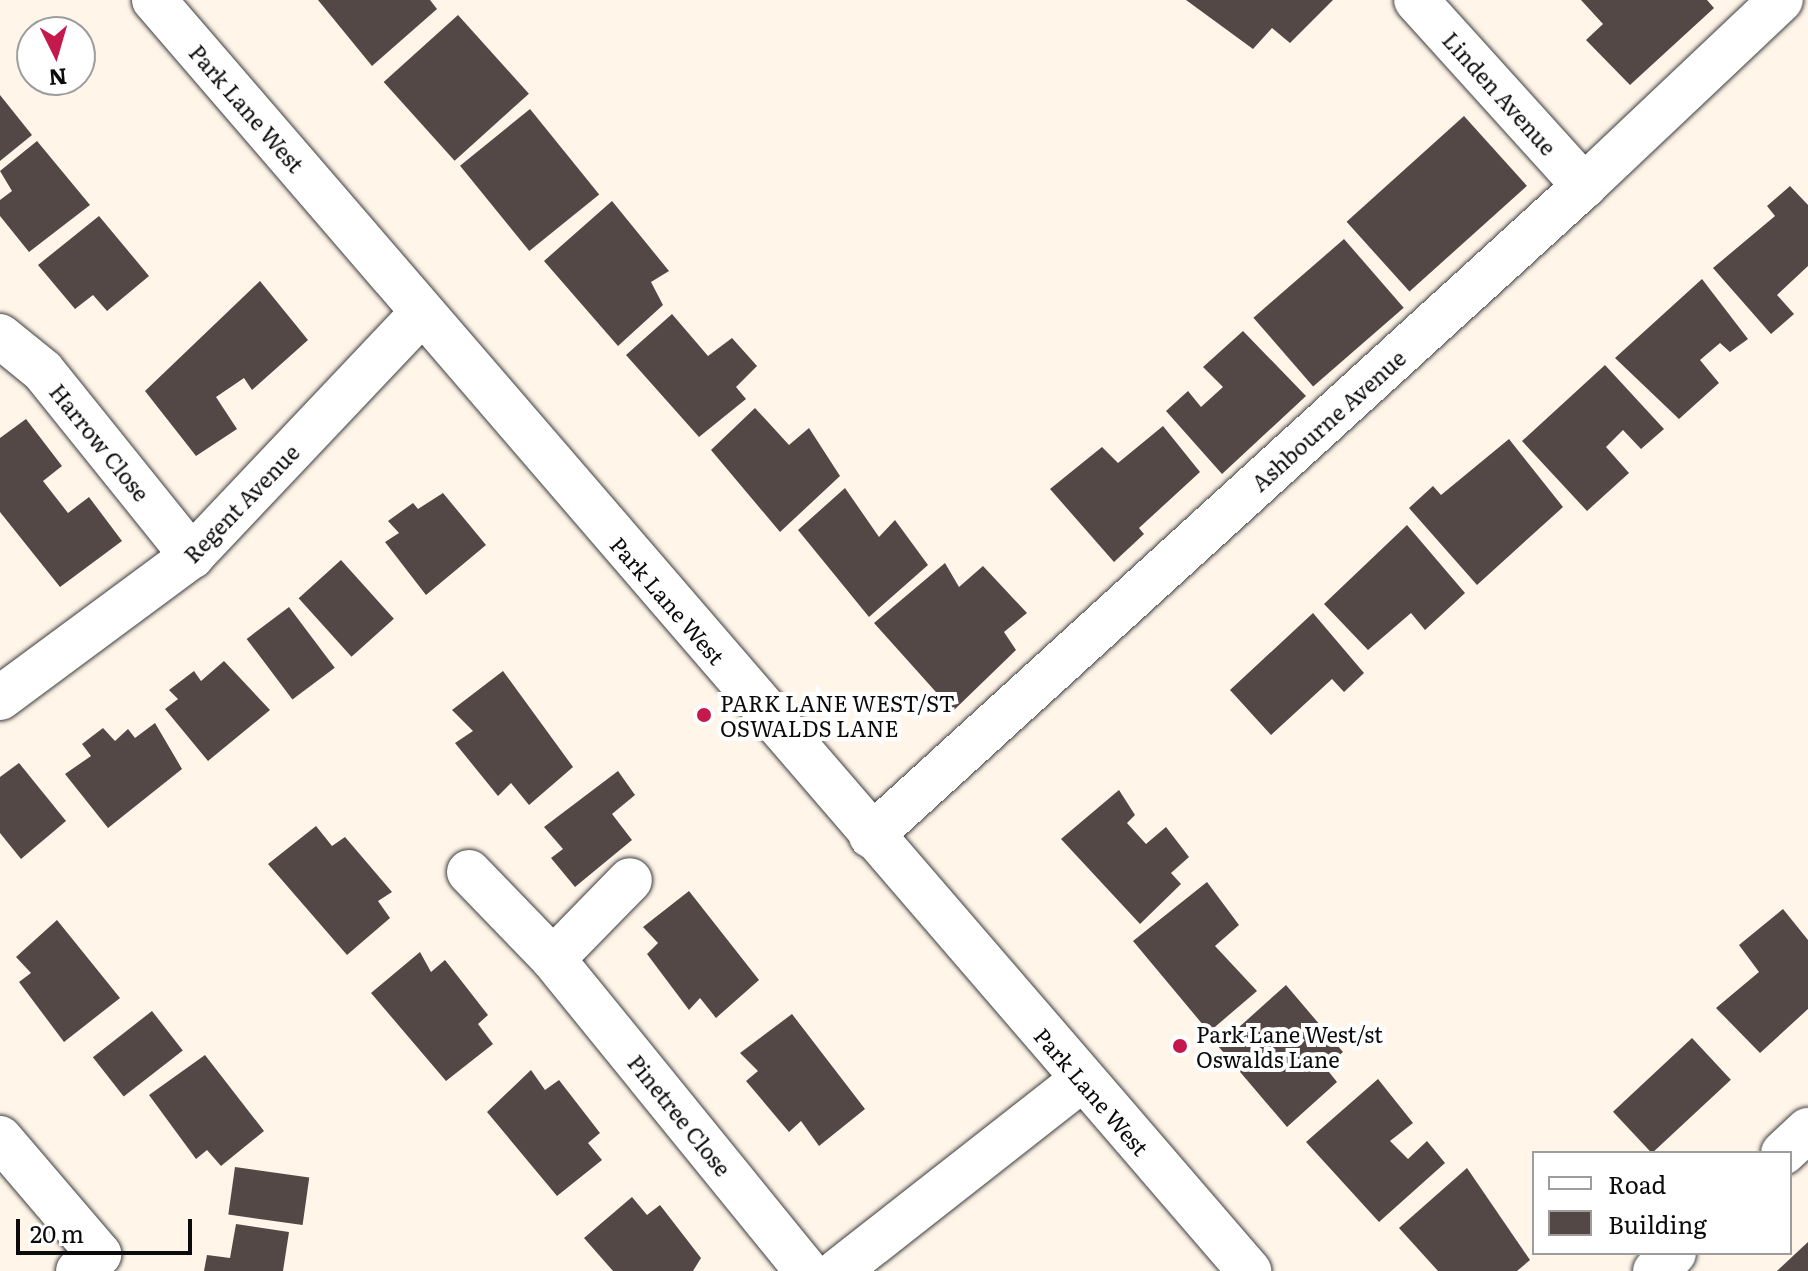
<!DOCTYPE html>
<style>
body{margin:0}
#map{position:relative;width:1808px;height:1271px;overflow:hidden;background:#fff5e9;font-family:Literata,serif}
div>[style]{position:absolute}
.building>*{inset:0;background:#544847;transform-origin:0 0}
.roads{filter:drop-shadow(0 0 2px #3e3e3e) drop-shadow(0 0 2px #3e3e3e)}
.minor>*{height:44px;margin:-22px;padding:0 22px;transform-origin:22px;border-radius:22px;background:#fff}
.dots>*{width:22px;height:22px;translate:-50% -50%;box-sizing:border-box;border:4px solid #fff;border-radius:50%}
span{translate:-50% -50%;white-space:nowrap;text-align:center;line-height:1.15;-webkit-text-stroke:8px #fff;paint-order:stroke}
.street-label{font-size:22px;color:#0b0b0b}
.poi-label{font-size:22px;color:#0b0b0b}
.left{translate:0 -50%;text-align:left}
.legend{position:absolute;left:1532px;top:1151px;width:260px;height:104px;box-sizing:border-box;background:#fff;border:2px solid #9d9d9d;margin:0;padding:10px 14px;list-style:none;font-size:24px;color:#0b0b0b}
.legend li{display:flex;align-items:center;gap:16px;height:40px}
.legend b{width:40px;border:2px solid #9d9d9d}
.north{position:absolute;left:16px;top:16px;width:80px;height:80px;box-sizing:border-box;background:#fff;border:2px solid #9d9d9d;border-radius:50%;rotate:175deg;font-size:22px;font-weight:700;line-height:32px;text-align:center;color:#0b0b0b}
.north::after{content:'';display:block;margin:auto;width:28px;height:36px;background:#c5194d;clip-path:polygon(50% 0,100% 100%,50% 72%,0 100%)}
.scale{position:absolute;left:16px;top:1219px;width:176px;height:36px;box-sizing:border-box;border:4px solid #0b0b0b;border-top:0;padding-left:10px;font-size:24px;line-height:28px;white-space:nowrap;color:#0b0b0b;-webkit-text-stroke:6px #fff;paint-order:stroke}
</style>
<div id="map">
<div class="building">
<div style="clip-path:polygon(318px 0,430px 0,437px 9px,372px 66px)"></div>
<div style="clip-path:polygon(1186px 0,1333px 0,1290px 43px,1272px 28px,1253px 49px)"></div>
<div style="clip-path:polygon(1581px 0,1707px 0,1714px 8px,1630px 85px,1586px 40px,1603px 24px)"></div>
<div style="left:458px;top:15px;width:106px;height:100px;rotate:48deg"></div>
<div style="clip-path:polygon(0 95px,32px 135px,0 161px)"></div>
<div style="left:530px;top:109px;width:110px;height:90px;rotate:51deg"></div>
<div style="left:1464px;top:116px;width:94px;height:158px;rotate:48deg"></div>
<div style="clip-path:polygon(37px 141px,90px 205px,29px 252px,0 216px,0 200px,12px 191px,0 171px)"></div>
<div style="clip-path:polygon(1790px 186px,1808px 205px,1808px 266px,1777px 295px,1794px 314px,1771px 334px,1713px 268px,1775px 216px,1767px 206px)"></div>
<div style="clip-path:polygon(612px 201px,669px 271px,651px 282px,663px 305px,618px 346px,544px 261px)"></div>
<div style="clip-path:polygon(99px 216px,149px 276px,107px 311px,93px 295px,75px 309px,38px 265px)"></div>
<div style="left:1344px;top:239px;width:91px;height:120px;rotate:49deg"></div>
<div style="clip-path:polygon(1702px 279px,1748px 339px,1730px 352px,1720px 343px,1700px 360px,1719px 383px,1679px 419px,1615px 358px)"></div>
<div style="clip-path:polygon(260px 281px,308px 340px,252px 390px,244px 378px,216px 397px,237px 429px,196px 456px,145px 391px)"></div>
<div style="clip-path:polygon(672px 314px,708px 356px,732px 338px,757px 366px,736px 387px,746px 399px,699px 437px,626px 355px)"></div>
<div style="clip-path:polygon(1243px 331px,1306px 396px,1222px 474px,1166px 411px,1188px 391px,1201px 407px,1223px 387px,1203px 367px)"></div>
<div style="clip-path:polygon(1605px 365px,1664px 429px,1641px 449px,1623px 430px,1606px 447px,1629px 473px,1587px 511px,1522px 441px)"></div>
<div style="clip-path:polygon(755px 408px,789px 445px,809px 428px,840px 476px,780px 532px,711px 450px)"></div>
<div style="clip-path:polygon(26px 419px,62px 466px,43px 481px,68px 513px,89px 497px,122px 541px,60px 587px,0 512px,0 438px)"></div>
<div style="clip-path:polygon(1163px 426px,1200px 472px,1139px 528px,1144px 534px,1114px 562px,1050px 489px,1102px 447px,1118px 463px)"></div>
<div style="clip-path:polygon(1509px 439px,1563px 507px,1477px 585px,1409px 508px,1433px 486px,1441px 495px)"></div>
<div style="clip-path:polygon(845px 488px,879px 537px,895px 520px,928px 565px,869px 617px,798px 530px)"></div>
<div style="clip-path:polygon(443px 493px,486px 545px,426px 595px,385px 542px,399px 533px,388px 521px,413px 503px,418px 509px)"></div>
<div style="clip-path:polygon(1407px 525px,1465px 593px,1425px 630px,1411px 613px,1368px 650px,1324px 604px)"></div>
<div style="left:341px;top:560px;width:79px;height:57px;rotate:48deg"></div>
<div style="clip-path:polygon(945px 563px,959px 587px,983px 566px,1027px 613px,1004px 632px,1016px 650px,953px 711px,874px 623px)"></div>
<div style="left:289px;top:607px;width:76px;height:53px;rotate:53deg"></div>
<div style="clip-path:polygon(1313px 613px,1364px 673px,1344px 692px,1332px 679px,1271px 735px,1230px 690px)"></div>
<div style="clip-path:polygon(224px 661px,270px 710px,208px 761px,165px 709px,178px 699px,169px 690px,194px 671px,201px 681px)"></div>
<div style="clip-path:polygon(503px 671px,573px 767px,529px 805px,511px 783px,498px 796px,455px 743px,473px 731px,452px 710px)"></div>
<div style="clip-path:polygon(155px 723px,182px 769px,108px 828px,65px 774px,91px 756px,82px 744px,103px 728px,115px 741px,128px 729px,135px 738px)"></div>
<div style="clip-path:polygon(19px 763px,66px 821px,21px 859px,0 833px,0 777px)"></div>
<div style="clip-path:polygon(618px 771px,635px 795px,612px 814px,632px 840px,575px 887px,551px 858px,563px 849px,544px 827px)"></div>
<div style="clip-path:polygon(1119px 790px,1135px 815px,1127px 823px,1146px 844px,1166px 827px,1189px 857px,1171px 873px,1181px 884px,1140px 924px,1061px 839px)"></div>
<div style="clip-path:polygon(316px 826px,332px 846px,345px 837px,392px 892px,378px 901px,390px 918px,347px 955px,268px 864px)"></div>
<div style="clip-path:polygon(1207px 882px,1239px 925px,1215px 946px,1257px 991px,1209px 1032px,1133px 941px)"></div>
<div style="clip-path:polygon(689px 891px,759px 980px,716px 1018px,700px 998px,689px 1010px,647px 954px,658px 943px,643px 927px)"></div>
<div style="clip-path:polygon(1783px 909px,1808px 940px,1808px 1009px,1760px 1053px,1716px 1008px,1759px 972px,1739px 945px)"></div>
<div style="clip-path:polygon(57px 920px,120px 998px,64px 1042px,19px 982px,31px 973px,16px 957px)"></div>
<div style="clip-path:polygon(420px 952px,431px 972px,445px 960px,488px 1015px,478px 1024px,493px 1044px,446px 1081px,371px 993px)"></div>
<div style="clip-path:polygon(1286px 985px,1343px 1052px,1325px 1067px,1337px 1082px,1287px 1127px,1218px 1046px)"></div>
<div style="left:152px;top:1011px;width:50px;height:75px;rotate:52deg"></div>
<div style="clip-path:polygon(792px 1014px,865px 1109px,819px 1146px,801px 1121px,789px 1132px,746px 1081px,758px 1071px,740px 1053px)"></div>
<div style="left:1692px;top:1038px;width:57px;height:108px;rotate:47deg"></div>
<div style="clip-path:polygon(205px 1055px,264px 1131px,221px 1166px,207px 1150px,196px 1159px,149px 1095px)"></div>
<div style="clip-path:polygon(531px 1070px,545px 1090px,559px 1080px,600px 1133px,588px 1143px,602px 1160px,557px 1196px,487px 1112px)"></div>
<div style="clip-path:polygon(1378px 1079px,1413px 1123px,1390px 1141px,1408px 1159px,1427px 1141px,1445px 1163px,1379px 1222px,1306px 1142px)"></div>
<div style="left:235px;top:1167px;width:75px;height:48px;rotate:8deg"></div>
<div style="clip-path:polygon(1467px 1168px,1530px 1260px,1517px 1271px,1438px 1271px,1399px 1228px)"></div>
<div style="clip-path:polygon(632px 1197px,647px 1215px,660px 1205px,701px 1258px,693px 1271px,613px 1271px,584px 1238px)"></div>
<div style="clip-path:polygon(236px 1224px,289px 1232px,283px 1271px,204px 1271px,207px 1255px,230px 1258px)"></div>
<div style="clip-path:polygon(1808px 1242px,1808px 1271px,1777px 1271px)"></div>
</div>
<div class="roads">
<div class="minor">
<div style="left:154px;top:0;width:1678px;rotate:49.25deg"></div>
<div style="left:1416px;top:0;width:251px;rotate:47.9deg"></div>
<div style="left:0;top:336px;width:55px;rotate:39.1deg"></div>
<div style="left:43px;top:371px;width:238px;rotate:51.2deg"></div>
<div style="left:0;top:698px;width:239px;rotate:-36.5deg"></div>
<div style="left:192px;top:556px;width:335px;rotate:-46.6deg"></div>
<div style="left:871px;top:836px;width:965px;rotate:-42.35deg"></div>
<div style="left:1584px;top:186px;width:271px;rotate:-43.4deg"></div>
<div style="left:469px;top:872px;width:121px;rotate:46deg"></div>
<div style="left:553px;top:959px;width:402px;rotate:50.9deg"></div>
<div style="left:553px;top:959px;width:110px;rotate:-45.7deg"></div>
<div style="left:0;top:1138px;width:153px;rotate:49.5deg"></div>
<div style="left:99px;top:1254px;width:27px;rotate:141deg"></div>
<div style="left:1783px;top:1153px;width:34px;rotate:-43deg"></div>
<div style="left:838px;top:1271px;width:310px;rotate:-38.1deg"></div>
<div style="left:1655px;top:1271px;width:26px;rotate:-43deg"></div>
</div>
</div>
<div class="dots">
<div style="left:704px;top:715px;background:#c5194d"></div>
<div style="left:1180px;top:1046px;background:#c5194d"></div>
</div>
<div class="street-label">
<span style="left:1500px;top:93px;rotate:48deg">Linden Avenue</span>
<span style="left:247px;top:108px;rotate:49deg">Park Lane West</span>
<span style="left:1328px;top:420px;rotate:-42deg">Ashbourne Avenue</span>
<span style="left:100px;top:442px;rotate:51deg">Harrow Close</span>
<span style="left:241px;top:503px;rotate:-46deg">Regent Avenue</span>
<span style="left:668px;top:600px;rotate:49deg">Park Lane West</span>
<span style="left:1092px;top:1091px;rotate:49deg">Park Lane West</span>
<span style="left:680px;top:1115px;rotate:51deg">Pinetree Close</span>
</div>
<div class="poi-label">
<span class="left" style="left:720px;top:715px">PARK LANE WEST/ST<br>OSWALDS LANE</span>
<span class="left" style="left:1196px;top:1046px">Park Lane West/st<br>Oswalds Lane</span>
</div>
<ul class="legend">
<li><b style="height:10px;background:#fff"></b>Road</li>
<li><b style="height:22px;background:#544847"></b>Building</li>
</ul>
<div class="north">N</div>
<div class="scale">20 m</div>
</div>
